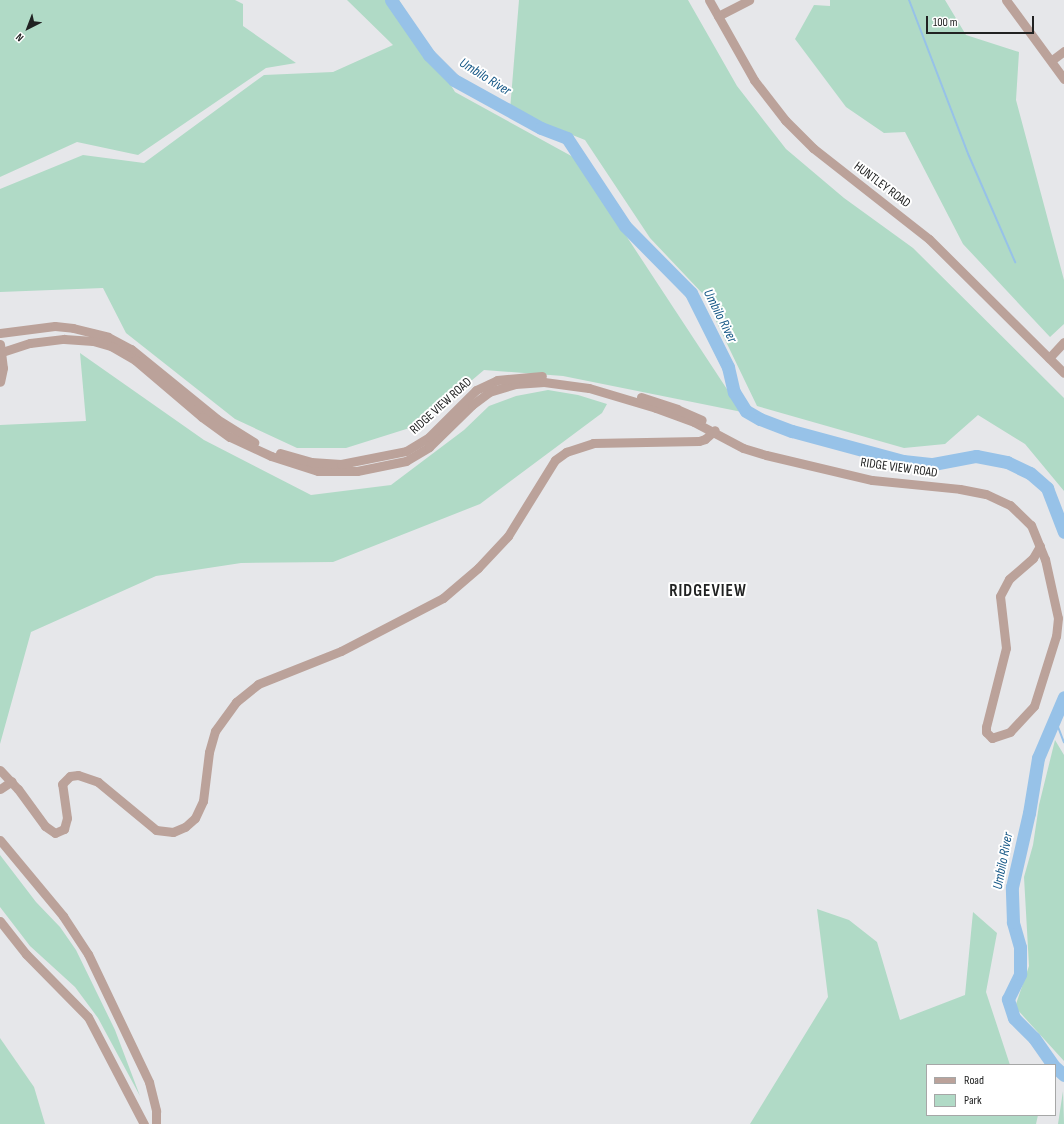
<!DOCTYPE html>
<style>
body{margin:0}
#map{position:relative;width:1064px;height:1124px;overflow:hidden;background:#e6e7ea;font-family:"Sofia Sans Condensed",sans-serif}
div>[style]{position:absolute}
.green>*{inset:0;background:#b0dac6}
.stream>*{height:2px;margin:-1px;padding:0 1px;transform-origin:1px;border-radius:1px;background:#97c2e8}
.river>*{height:13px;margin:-6.5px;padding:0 6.5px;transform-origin:6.5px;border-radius:6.5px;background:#97c2e8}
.minor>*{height:9px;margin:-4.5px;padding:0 4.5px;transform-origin:4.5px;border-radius:4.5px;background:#bba29a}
span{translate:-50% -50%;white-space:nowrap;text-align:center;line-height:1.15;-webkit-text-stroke:4px #fff;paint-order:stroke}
.street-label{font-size:13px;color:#212222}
.water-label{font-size:14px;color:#155786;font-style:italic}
.district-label{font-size:17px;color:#212222;font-weight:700;letter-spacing:1px}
.legend{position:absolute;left:926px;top:1064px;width:130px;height:52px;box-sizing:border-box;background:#fff;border:1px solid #a6a7a7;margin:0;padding:5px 7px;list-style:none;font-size:12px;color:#212222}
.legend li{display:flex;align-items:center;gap:8px;height:20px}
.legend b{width:20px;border:1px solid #a6a7a7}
.north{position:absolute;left:8px;top:8px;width:40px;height:40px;-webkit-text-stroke:3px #fff;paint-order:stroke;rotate:222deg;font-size:11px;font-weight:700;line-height:16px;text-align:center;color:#212222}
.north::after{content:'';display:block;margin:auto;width:14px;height:18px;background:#212222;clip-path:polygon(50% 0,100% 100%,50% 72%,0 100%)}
.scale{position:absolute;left:926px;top:16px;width:108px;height:18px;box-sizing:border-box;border:2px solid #212222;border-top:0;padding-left:5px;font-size:12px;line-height:14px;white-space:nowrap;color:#212222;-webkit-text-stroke:3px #fff;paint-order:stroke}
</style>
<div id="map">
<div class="green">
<div style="clip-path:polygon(0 0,235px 0,243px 4px,243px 26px,296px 63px,266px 68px,138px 155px,77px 142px,0 177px)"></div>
<div style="clip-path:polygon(347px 0,399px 0,455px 92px,575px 158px,742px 412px,563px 376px,484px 370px,419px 425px,346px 448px,297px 448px,235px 419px,126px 333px,103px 288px,0 292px,0 189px,83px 155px,144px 163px,264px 75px,333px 72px,393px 45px)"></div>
<div style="clip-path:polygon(519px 0,688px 0,737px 86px,786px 149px,844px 198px,913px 248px,1064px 398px,1064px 491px,1025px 444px,978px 415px,945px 444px,904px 448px,757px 406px,703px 294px,650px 238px,585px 140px,510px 110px)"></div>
<div style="clip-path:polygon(830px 0,945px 0,966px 35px,1019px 52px,1016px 100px,1064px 280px,1064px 324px,1050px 337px,963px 244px,905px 132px,884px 133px,846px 107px,795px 39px,814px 5px,830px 6px)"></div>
<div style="clip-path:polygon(80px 353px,204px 440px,311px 495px,391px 485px,464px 430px,489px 406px,516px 396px,548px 390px,578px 395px,607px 404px,602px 413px,480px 504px,333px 562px,241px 563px,156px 576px,31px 632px,0 744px,0 425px,86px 421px)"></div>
<div style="clip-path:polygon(1055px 740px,1064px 755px,1064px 1061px,1015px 1007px,1029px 966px,1024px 877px,1033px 845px,1039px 805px)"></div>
<div style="clip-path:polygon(0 855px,36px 902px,60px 927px,76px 950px,115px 1030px,140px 1096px,98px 1018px,75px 987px,30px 946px,0 907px)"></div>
<div style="clip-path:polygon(817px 909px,849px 920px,877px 942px,900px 1020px,965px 995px,973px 912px,997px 933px,986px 992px,1010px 1065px,927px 1065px,927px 1115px,1038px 1115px,1036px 1124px,750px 1124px,828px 997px)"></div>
<div style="clip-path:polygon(0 1038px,34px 1087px,45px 1124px,0 1124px)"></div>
<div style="clip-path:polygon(1063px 1091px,1064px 1124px,1058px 1124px)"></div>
</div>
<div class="stream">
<div style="left:909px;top:0;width:167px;rotate:69deg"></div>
<div style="left:969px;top:156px;width:116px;rotate:66.5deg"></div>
<div style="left:1055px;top:719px;width:25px;rotate:69deg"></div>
</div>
<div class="river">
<div style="left:391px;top:0;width:67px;rotate:55.4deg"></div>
<div style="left:429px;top:55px;width:35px;rotate:45deg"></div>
<div style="left:454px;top:80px;width:99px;rotate:28.9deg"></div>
<div style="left:541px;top:128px;width:28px;rotate:21deg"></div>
<div style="left:567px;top:138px;width:105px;rotate:56.6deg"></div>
<div style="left:625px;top:226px;width:94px;rotate:45.4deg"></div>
<div style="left:691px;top:293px;width:83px;rotate:63.4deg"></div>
<div style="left:728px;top:367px;width:26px;rotate:77deg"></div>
<div style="left:734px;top:392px;width:22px;rotate:58deg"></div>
<div style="left:746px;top:411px;width:16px;rotate:30deg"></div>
<div style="left:760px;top:419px;width:34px;rotate:21deg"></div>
<div style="left:792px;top:431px;width:115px;rotate:15.1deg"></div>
<div style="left:903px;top:461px;width:30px;rotate:6deg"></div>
<div style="left:933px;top:464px;width:44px;rotate:-10.5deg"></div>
<div style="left:976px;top:456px;width:32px;rotate:11deg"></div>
<div style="left:1007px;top:462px;width:25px;rotate:26deg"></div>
<div style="left:1030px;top:473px;width:23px;rotate:41deg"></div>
<div style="left:1047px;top:488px;width:47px;rotate:68.9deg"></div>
<div style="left:1053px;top:1065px;width:33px;rotate:-125deg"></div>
<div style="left:1034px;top:1038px;width:28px;rotate:-135deg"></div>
<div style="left:1014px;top:1018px;width:20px;rotate:-108deg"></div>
<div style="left:1008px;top:999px;width:28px;rotate:-64deg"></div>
<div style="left:1020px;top:974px;width:27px;rotate:-90deg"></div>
<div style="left:1020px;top:947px;width:26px;rotate:-106deg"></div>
<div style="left:1013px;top:922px;width:35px;rotate:-92deg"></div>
<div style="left:1012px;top:887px;width:76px;rotate:-77.1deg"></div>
<div style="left:1029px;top:813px;width:56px;rotate:-80.7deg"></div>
<div style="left:1038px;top:758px;width:66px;rotate:-66.9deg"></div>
<div style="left:1055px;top:1067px;width:12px;rotate:42deg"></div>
</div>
<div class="minor">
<div style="left:709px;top:0;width:92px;rotate:60.6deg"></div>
<div style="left:754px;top:80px;width:51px;rotate:52.2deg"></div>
<div style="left:785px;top:120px;width:40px;rotate:45deg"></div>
<div style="left:813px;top:148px;width:147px;rotate:38.1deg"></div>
<div style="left:929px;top:239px;width:190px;rotate:44.8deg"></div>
<div style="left:1006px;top:0;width:98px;rotate:53.7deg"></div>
<div style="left:718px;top:16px;width:35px;rotate:-27deg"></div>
<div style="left:1052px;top:60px;width:15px;rotate:-37deg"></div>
<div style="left:0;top:333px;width:55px;rotate:-7.3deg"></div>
<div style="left:55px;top:326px;width:18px;rotate:6deg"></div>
<div style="left:73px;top:328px;width:36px;rotate:14deg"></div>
<div style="left:108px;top:337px;width:26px;rotate:28deg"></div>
<div style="left:131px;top:349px;width:111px;rotate:39.1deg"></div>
<div style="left:217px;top:419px;width:44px;rotate:31.9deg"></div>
<div style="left:0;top:344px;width:24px;rotate:83deg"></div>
<div style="left:3px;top:368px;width:14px;rotate:102deg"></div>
<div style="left:2px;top:352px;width:29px;rotate:-18deg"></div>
<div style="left:30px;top:343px;width:34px;rotate:-7deg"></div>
<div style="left:64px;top:339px;width:29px;rotate:4deg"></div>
<div style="left:93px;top:341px;width:19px;rotate:16deg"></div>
<div style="left:111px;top:346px;width:28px;rotate:30deg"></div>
<div style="left:135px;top:360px;width:88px;rotate:40.4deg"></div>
<div style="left:202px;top:417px;width:34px;rotate:36deg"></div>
<div style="left:230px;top:437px;width:45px;rotate:24.9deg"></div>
<div style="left:271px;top:456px;width:49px;rotate:17.7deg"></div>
<div style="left:318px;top:471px;width:39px"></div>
<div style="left:357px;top:471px;width:50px;rotate:-11.5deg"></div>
<div style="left:406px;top:461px;width:27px;rotate:-31deg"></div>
<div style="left:429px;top:447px;width:60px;rotate:-44.3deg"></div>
<div style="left:472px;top:405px;width:21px;rotate:-37deg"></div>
<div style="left:489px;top:392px;width:27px;rotate:-17deg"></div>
<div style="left:515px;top:384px;width:29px;rotate:-4deg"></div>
<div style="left:544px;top:382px;width:45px;rotate:7.6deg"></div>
<div style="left:589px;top:388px;width:70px;rotate:16.6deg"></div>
<div style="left:656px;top:408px;width:40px;rotate:20.2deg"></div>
<div style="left:694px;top:422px;width:55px;rotate:28deg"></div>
<div style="left:743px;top:448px;width:24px;rotate:17deg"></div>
<div style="left:766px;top:455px;width:109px;rotate:13.3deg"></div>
<div style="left:872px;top:480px;width:88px;rotate:5.8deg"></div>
<div style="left:960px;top:489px;width:26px;rotate:11deg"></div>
<div style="left:986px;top:494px;width:26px;rotate:25deg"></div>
<div style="left:1010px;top:505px;width:29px;rotate:44deg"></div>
<div style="left:1031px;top:525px;width:37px;rotate:68deg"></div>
<div style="left:1045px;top:559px;width:60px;rotate:77.6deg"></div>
<div style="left:1058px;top:618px;width:18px;rotate:96deg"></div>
<div style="left:1056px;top:636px;width:73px;rotate:107.4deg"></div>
<div style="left:1034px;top:706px;width:35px;rotate:133deg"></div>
<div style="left:1010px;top:732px;width:19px;rotate:162deg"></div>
<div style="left:992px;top:738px;width:8px;rotate:-135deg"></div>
<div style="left:986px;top:732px;width:5px;rotate:-90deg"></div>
<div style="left:986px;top:727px;width:81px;rotate:-75.8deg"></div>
<div style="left:1006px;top:648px;width:52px;rotate:-96.6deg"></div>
<div style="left:1000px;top:596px;width:19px;rotate:-62deg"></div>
<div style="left:1009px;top:579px;width:32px;rotate:-41deg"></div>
<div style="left:1033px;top:558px;width:14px;rotate:-60deg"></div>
<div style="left:1049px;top:358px;width:22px;rotate:-47deg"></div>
<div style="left:641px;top:397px;width:38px;rotate:18deg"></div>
<div style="left:677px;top:409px;width:27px;rotate:24deg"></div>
<div style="left:280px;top:453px;width:32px;rotate:16deg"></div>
<div style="left:311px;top:462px;width:30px;rotate:4deg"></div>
<div style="left:341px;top:464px;width:66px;rotate:-11.3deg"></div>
<div style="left:406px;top:451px;width:27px;rotate:-31deg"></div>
<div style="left:429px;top:437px;width:66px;rotate:-45deg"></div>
<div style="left:476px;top:390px;width:23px;rotate:-25deg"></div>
<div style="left:497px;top:380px;width:45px;rotate:-5.1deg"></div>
<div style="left:0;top:770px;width:26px;rotate:47deg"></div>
<div style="left:18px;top:789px;width:46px;rotate:53.9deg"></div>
<div style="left:45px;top:826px;width:12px;rotate:35deg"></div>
<div style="left:55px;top:833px;width:10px;rotate:-24deg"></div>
<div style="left:64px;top:829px;width:11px;rotate:-75deg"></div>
<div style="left:67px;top:818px;width:34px;rotate:-98deg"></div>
<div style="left:62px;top:784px;width:11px;rotate:-45deg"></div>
<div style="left:70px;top:776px;width:8px;rotate:-7deg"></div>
<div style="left:78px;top:775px;width:21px;rotate:19deg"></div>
<div style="left:98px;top:782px;width:75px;rotate:39.6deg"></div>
<div style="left:156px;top:830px;width:17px;rotate:7deg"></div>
<div style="left:173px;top:832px;width:13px;rotate:-23deg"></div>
<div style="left:185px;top:827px;width:13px;rotate:-42deg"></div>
<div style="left:195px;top:818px;width:19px;rotate:-65deg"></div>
<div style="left:203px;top:801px;width:49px;rotate:-83deg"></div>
<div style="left:209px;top:752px;width:22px;rotate:-74deg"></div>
<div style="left:215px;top:731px;width:36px;rotate:-54deg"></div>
<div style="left:236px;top:702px;width:28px;rotate:-39deg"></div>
<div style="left:258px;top:684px;width:89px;rotate:-21.7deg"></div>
<div style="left:341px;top:651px;width:115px;rotate:-27.5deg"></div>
<div style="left:443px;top:598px;width:46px;rotate:-40.6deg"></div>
<div style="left:478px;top:568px;width:44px;rotate:-46.8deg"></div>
<div style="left:508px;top:536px;width:89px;rotate:-58.3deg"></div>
<div style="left:555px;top:460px;width:14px;rotate:-36deg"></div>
<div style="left:566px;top:452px;width:28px;rotate:-18deg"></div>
<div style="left:593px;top:443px;width:106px;rotate:-1.1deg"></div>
<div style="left:699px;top:441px;width:6px;rotate:-18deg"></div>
<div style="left:705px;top:439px;width:13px;rotate:-42deg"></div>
<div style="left:0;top:789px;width:14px;rotate:-34deg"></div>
<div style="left:0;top:840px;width:99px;rotate:50.3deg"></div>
<div style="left:63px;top:916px;width:45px;rotate:56.7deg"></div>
<div style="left:88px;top:954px;width:142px;rotate:64.5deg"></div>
<div style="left:149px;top:1082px;width:30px;rotate:76deg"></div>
<div style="left:156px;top:1111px;width:13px;rotate:90deg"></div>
<div style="left:0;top:921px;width:42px;rotate:51.8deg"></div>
<div style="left:26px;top:954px;width:88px;rotate:45.5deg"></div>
<div style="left:88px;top:1017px;width:121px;rotate:62.4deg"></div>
</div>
<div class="street-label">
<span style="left:882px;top:185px;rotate:37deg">HUNTLEY ROAD</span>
<span style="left:441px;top:406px;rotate:-42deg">RIDGE VIEW ROAD</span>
<span style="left:899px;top:468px;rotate:8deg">RIDGE VIEW ROAD</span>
</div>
<div class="water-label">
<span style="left:485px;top:77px;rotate:32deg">Umbilo River</span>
<span style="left:720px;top:316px;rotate:63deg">Umbilo River</span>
<span style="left:1003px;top:861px;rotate:-79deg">Umbilo River</span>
</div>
<div class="district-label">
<span style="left:708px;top:592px">RIDGEVIEW</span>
</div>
<ul class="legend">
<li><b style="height:5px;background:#bba29a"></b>Road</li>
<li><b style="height:11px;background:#b0dac6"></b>Park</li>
</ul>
<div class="north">N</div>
<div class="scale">100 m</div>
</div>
